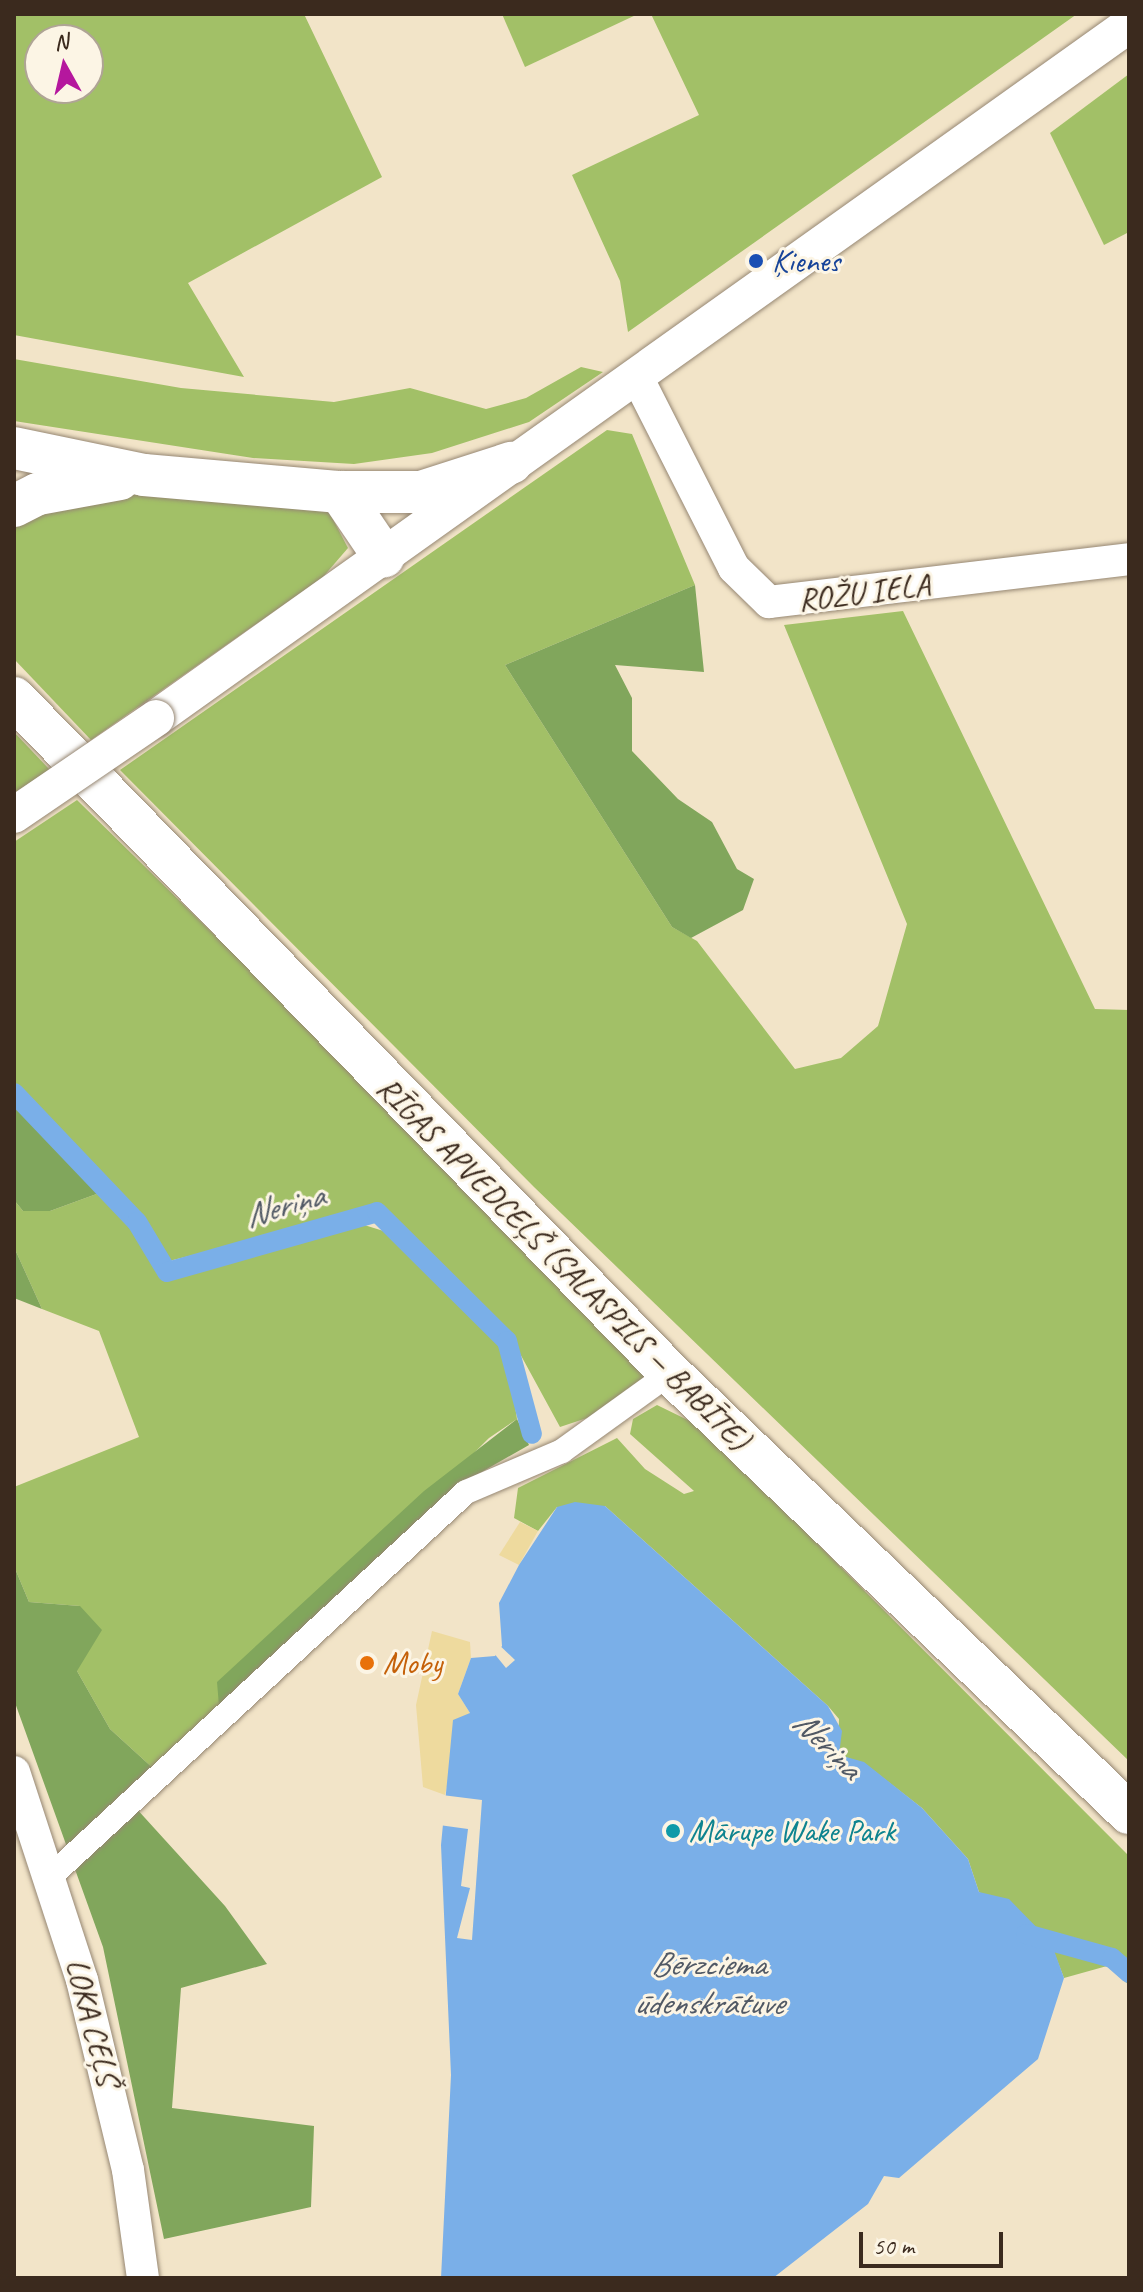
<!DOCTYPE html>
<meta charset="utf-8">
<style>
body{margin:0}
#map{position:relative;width:1143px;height:2292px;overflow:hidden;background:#f2e4c8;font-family:Caveat,sans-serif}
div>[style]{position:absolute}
.green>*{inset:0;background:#a2c067}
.forest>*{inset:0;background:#81a65c}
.sand>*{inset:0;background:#eeda9e}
.water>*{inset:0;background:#7aafe8}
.pier>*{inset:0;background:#f2e4c8}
.canal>*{height:20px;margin:-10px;padding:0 10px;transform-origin:10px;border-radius:10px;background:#7aafe8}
.roads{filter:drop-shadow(0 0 2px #968773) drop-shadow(0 0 2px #968773)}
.street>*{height:24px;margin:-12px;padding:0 12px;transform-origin:12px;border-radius:12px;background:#fff}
.secondary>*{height:32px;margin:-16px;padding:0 16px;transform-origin:16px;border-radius:16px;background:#fff}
.primary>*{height:36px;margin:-18px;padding:0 18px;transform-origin:18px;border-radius:18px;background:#fff}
.highway>*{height:42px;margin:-21px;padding:0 21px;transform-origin:21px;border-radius:21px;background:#fff}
.bridges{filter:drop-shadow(0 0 2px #968773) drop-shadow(0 0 2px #968773)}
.primary-bridge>*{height:36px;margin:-18px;padding:0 18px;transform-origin:18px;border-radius:18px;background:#fff}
.dots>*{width:22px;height:22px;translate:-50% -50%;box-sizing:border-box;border:4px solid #fcf5e5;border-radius:50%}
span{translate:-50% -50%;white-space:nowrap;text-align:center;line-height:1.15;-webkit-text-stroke:6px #fcf5e5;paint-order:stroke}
.transit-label{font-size:32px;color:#164399}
.left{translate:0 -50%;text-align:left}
.street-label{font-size:32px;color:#3b2a1e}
.food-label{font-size:32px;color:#c56008}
.culture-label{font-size:32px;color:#0d838f}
.water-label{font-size:34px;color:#515965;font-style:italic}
.frame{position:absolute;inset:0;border:16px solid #3b2a1e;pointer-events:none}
.north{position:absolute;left:24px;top:24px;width:80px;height:80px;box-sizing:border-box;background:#fcf5e5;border:2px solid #afa495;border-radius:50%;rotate:352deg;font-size:22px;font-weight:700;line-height:32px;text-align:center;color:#3b2a1e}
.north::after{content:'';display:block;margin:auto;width:28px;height:36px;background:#b5179e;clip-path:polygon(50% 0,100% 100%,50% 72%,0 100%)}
.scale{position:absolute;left:859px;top:2232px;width:144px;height:36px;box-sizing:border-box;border:4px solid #3b2a1e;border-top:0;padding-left:10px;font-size:24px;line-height:28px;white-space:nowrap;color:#3b2a1e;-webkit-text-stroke:6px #fcf5e5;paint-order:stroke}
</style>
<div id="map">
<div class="green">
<div style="clip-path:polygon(evenodd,14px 14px,304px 14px,382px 177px,188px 283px,244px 377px,14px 335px,14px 14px,40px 40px,88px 40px,88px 88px,40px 88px,40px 40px)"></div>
<div style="clip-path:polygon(502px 14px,638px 14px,525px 67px)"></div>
<div style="clip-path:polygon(651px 14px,1077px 14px,628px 332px,620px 281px,572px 175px,699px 115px)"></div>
<div style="clip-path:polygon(1129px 74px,1129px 232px,1104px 245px,1050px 133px)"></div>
<div style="clip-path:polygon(14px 359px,181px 388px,334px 402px,410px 388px,486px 409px,526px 398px,581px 367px,603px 372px,529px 422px,432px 453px,354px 464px,253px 458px,14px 421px)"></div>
<div style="clip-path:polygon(607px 430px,632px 434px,695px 585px,505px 665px,672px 927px,697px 941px,795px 1069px,841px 1058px,878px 1026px,907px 924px,784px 625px,903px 611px,1095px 1009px,1129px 1010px,1129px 1761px,534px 1187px,120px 770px)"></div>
<div style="clip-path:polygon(188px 492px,327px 508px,348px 548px,323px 577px,91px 740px,14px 659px,14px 522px,79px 498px)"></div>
<div style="clip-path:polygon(14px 732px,50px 770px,14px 793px)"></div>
<div style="clip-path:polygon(77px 800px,648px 1361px,648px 1376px,590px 1417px,560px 1427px,512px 1339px,379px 1209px,169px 1261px,140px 1219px,14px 1087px,14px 842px)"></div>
<div style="clip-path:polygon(102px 1192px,134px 1221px,170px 1274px,361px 1224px,390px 1233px,506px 1349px,517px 1419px,489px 1438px,155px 1770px,110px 1729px,77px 1671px,80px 1606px,29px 1602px,14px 1566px,14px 1487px,139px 1437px,99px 1331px,42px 1309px,14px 1247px,14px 1200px,23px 1211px,50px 1211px)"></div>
<div style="clip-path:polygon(657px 1405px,700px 1426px,1129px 1856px,1129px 1985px,1107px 1966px,1064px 1978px,1050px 1942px,979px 1892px,968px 1859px,922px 1808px,864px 1763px,838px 1755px,839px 1719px,828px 1706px,605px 1506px,557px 1507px,538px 1531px,514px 1518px,518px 1488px,617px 1438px,645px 1469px,684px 1494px,694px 1491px,630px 1434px,633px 1419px)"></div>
</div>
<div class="forest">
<div style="clip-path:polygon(695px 585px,704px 672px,615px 665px,632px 698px,632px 751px,678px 799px,712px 822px,737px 869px,754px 879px,743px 910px,691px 938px,672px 927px,505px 665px)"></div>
<div style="clip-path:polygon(14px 1098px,65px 1156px,102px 1192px,50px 1211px,23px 1211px,14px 1200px)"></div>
<div style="clip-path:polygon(14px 1247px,42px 1309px,14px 1298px)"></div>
<div style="clip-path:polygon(517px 1419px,529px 1445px,466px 1481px,219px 1706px,217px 1682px,424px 1491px)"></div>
<div style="clip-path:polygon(14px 1566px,29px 1602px,80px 1606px,102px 1630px,77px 1671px,110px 1729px,155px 1770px,125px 1796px,225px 1906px,267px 1964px,181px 1988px,172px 2108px,314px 2126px,311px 2207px,164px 2239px,103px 1947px,14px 1700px)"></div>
</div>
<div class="sand">
<div style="clip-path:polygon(520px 1522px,538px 1531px,519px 1565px,499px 1555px)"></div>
<div style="clip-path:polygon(432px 1631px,470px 1642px,471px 1658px,458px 1694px,470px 1713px,462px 1719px,445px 1795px,423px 1787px,416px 1705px)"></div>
</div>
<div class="water">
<div style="clip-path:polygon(575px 1502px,605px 1506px,828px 1706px,842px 1731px,839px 1755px,864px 1762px,922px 1808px,968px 1859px,979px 1892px,1009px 1899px,1051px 1942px,1064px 1978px,1038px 2059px,899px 2178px,884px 2176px,868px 2204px,773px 2278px,441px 2278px,451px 2075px,441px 1845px,453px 1720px,470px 1713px,458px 1694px,471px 1658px,495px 1656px,502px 1646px,499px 1603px,519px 1565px,557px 1507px)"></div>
</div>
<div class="pier">
<div style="clip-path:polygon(495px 1641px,515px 1660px,506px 1668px,493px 1652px)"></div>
<div style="clip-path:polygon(442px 1795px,482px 1800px,472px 1940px,457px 1938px,470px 1888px,461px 1886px,468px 1829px,439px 1825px)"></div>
</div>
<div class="canal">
<div style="left:14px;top:1093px;width:178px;rotate:46.4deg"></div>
<div style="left:137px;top:1222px;width:58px;rotate:59deg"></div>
<div style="left:167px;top:1272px;width:218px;rotate:-15.9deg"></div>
<div style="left:377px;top:1212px;width:183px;rotate:44.8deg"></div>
<div style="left:507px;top:1341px;width:96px;rotate:75deg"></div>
<div style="left:1026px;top:1934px;width:89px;rotate:15.6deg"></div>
<div style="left:1112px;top:1958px;width:23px;rotate:41deg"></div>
</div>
<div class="roads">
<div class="street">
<div style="left:51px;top:1876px;width:565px;rotate:-42.78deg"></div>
<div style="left:466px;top:1492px;width:104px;rotate:-23.1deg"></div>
<div style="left:562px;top:1451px;width:133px;rotate:-35.8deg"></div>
</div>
<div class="secondary">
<div style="left:636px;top:375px;width:216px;rotate:63.1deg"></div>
<div style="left:734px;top:568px;width:49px;rotate:44.2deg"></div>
<div style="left:769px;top:602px;width:363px;rotate:-6.8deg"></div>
<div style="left:14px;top:1772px;width:219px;rotate:71.9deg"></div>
<div style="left:82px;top:1980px;width:195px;rotate:76.4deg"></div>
<div style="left:128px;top:2170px;width:109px;rotate:82.1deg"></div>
</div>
<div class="primary">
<div style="left:156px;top:718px;width:1195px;rotate:-35.46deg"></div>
</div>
<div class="highway">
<div style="left:14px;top:448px;width:133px;rotate:11.7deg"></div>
<div style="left:144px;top:475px;width:197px;rotate:5deg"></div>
<div style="left:340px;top:492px;width:81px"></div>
<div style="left:421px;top:492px;width:95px;rotate:-17.9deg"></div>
<div style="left:340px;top:492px;width:78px;rotate:55.9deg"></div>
<div style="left:14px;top:506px;width:27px;rotate:-27deg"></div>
<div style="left:38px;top:494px;width:83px;rotate:-10.4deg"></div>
<div style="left:14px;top:698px;width:941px;rotate:45.82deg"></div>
<div style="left:670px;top:1373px;width:636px;rotate:43.79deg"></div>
</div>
</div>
<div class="bridges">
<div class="primary-bridge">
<div style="left:14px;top:815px;width:172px;rotate:-34.3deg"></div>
</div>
</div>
<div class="dots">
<div style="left:756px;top:261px;background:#1a4fb4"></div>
<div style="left:367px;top:1663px;background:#e8710a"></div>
<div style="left:673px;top:1831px;background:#0f9aa8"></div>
</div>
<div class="transit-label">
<span class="left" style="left:772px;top:261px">Ķienes</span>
</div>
<div class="street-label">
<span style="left:864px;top:593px;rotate:-7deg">ROŽU IELA</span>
<span style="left:563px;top:1264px;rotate:45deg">RĪGAS APVEDCEĻŠ (SALASPILS — BABĪTE)</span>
<span style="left:92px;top:2022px;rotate:75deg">LOKA CEĻŠ</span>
</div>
<div class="food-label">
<span class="left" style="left:383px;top:1663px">Moby</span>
</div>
<div class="culture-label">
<span class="left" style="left:689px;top:1831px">Mārupe Wake Park</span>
</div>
<div class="water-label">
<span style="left:284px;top:1205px;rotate:-16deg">Neriņa</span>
<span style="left:828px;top:1744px;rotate:45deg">Neriņa</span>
<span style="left:708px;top:1983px">Bērzciema<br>ūdenskrātuve</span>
</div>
<div class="frame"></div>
<div class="north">N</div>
<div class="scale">50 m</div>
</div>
